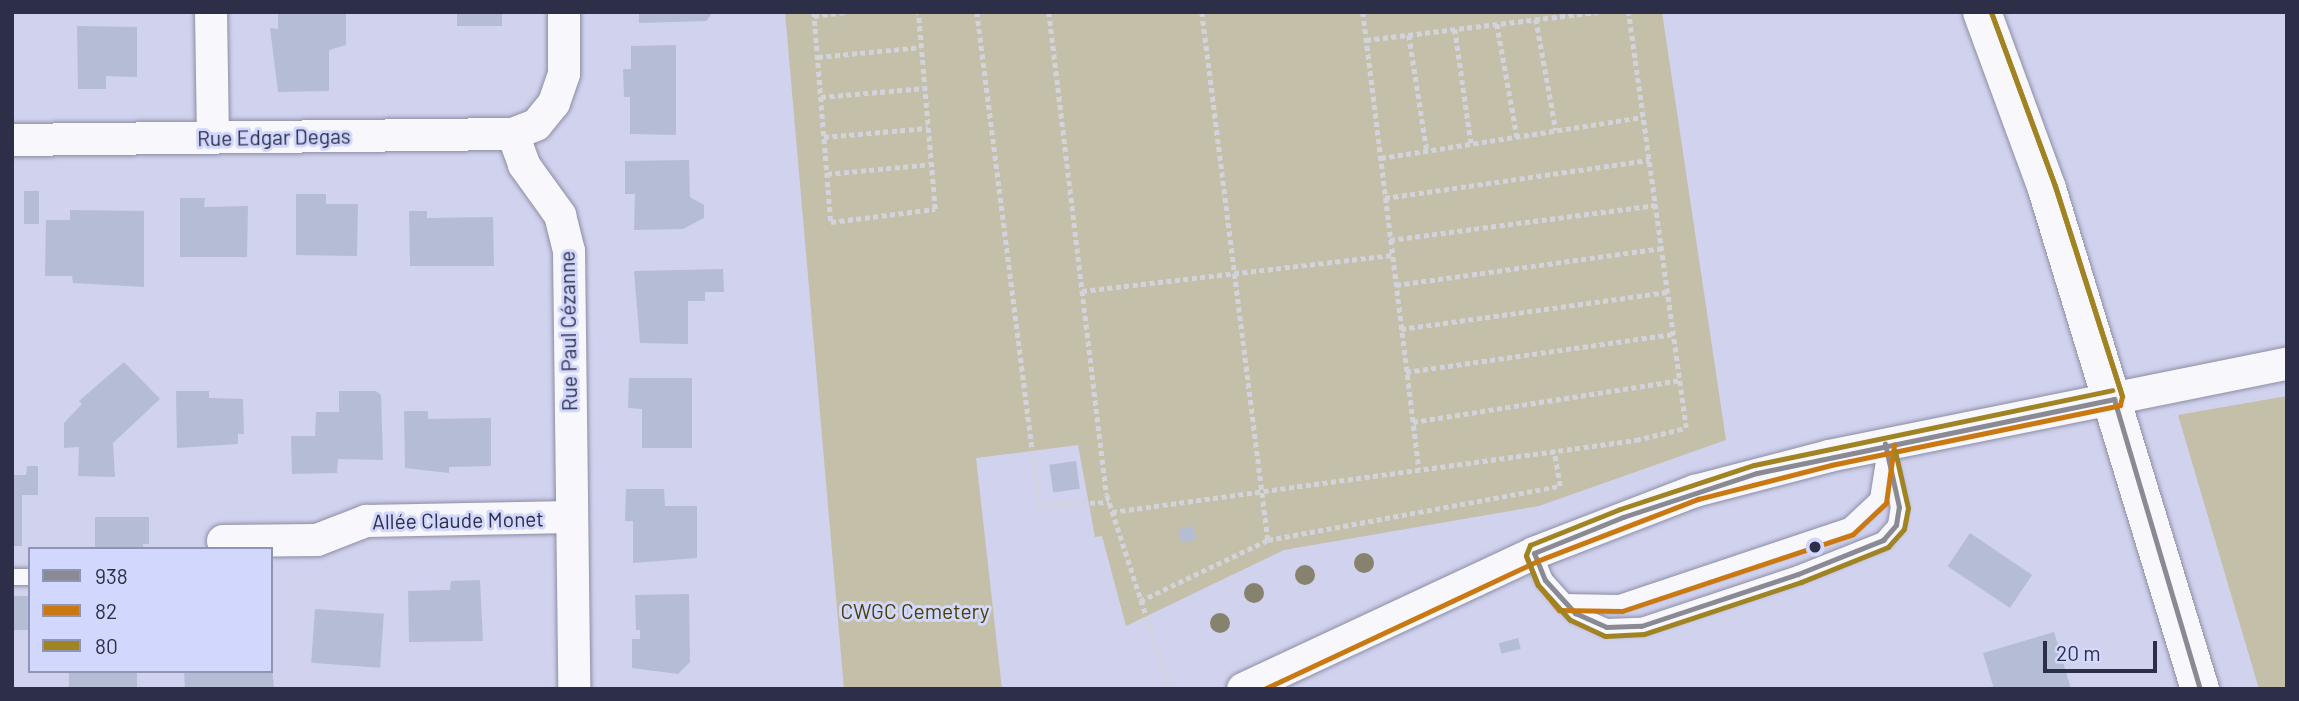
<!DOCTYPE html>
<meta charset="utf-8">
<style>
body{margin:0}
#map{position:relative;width:2299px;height:701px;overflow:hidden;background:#d0d2ee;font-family:Barlow,sans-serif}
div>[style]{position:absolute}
.green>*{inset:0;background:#c4bfa8}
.building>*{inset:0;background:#b5bdd5;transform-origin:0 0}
.path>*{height:4.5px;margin-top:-2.25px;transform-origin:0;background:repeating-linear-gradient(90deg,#d3d3db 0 5px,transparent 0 8.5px)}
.roads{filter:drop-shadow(0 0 2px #8c8da4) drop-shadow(0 0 2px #8c8da4)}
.lane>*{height:16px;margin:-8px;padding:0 8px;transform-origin:8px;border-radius:8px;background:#f8f8fc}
.street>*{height:32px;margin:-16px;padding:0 16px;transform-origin:16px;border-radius:16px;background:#f8f8fc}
.primary>*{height:38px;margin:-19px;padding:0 19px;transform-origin:19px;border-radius:19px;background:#f8f8fc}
.bus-1>*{height:5px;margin:-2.5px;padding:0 2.5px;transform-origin:2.5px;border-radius:2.5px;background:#898a94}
.bus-2>*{height:5px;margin:-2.5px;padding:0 2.5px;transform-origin:2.5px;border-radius:2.5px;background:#ca7912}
.bus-3>*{height:5px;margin:-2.5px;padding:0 2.5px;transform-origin:2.5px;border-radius:2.5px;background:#a08423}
.trees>*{width:20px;height:20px;margin:-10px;border-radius:50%;background:#86826d}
.dots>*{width:19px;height:19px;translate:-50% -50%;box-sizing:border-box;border:4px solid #d2d7fd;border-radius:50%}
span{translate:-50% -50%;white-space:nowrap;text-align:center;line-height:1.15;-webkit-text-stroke:6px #d2d7fd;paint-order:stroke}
.street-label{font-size:21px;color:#2d2f48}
.park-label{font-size:21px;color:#494003}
.frame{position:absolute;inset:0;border:14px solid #2d2f48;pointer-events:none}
.legend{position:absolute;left:28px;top:547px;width:245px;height:126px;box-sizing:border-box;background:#d2d7fd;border:2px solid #9094b5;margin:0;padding:9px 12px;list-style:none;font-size:21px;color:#2d2f48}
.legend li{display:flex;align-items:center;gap:14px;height:35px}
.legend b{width:35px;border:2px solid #9094b5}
.scale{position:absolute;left:2043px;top:641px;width:114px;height:32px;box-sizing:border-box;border:4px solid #2d2f48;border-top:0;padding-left:9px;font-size:21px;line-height:24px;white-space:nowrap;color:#2d2f48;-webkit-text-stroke:5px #d2d7fd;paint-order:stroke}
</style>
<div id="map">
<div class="green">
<div style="clip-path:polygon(785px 12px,1662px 12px,1726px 440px,1539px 506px,1284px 550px,1126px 626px,1102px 536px,1095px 537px,1078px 445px,976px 458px,1002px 689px,844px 689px)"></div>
<div style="clip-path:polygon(2287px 396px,2287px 689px,2259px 689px,2178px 415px)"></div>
</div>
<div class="building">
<div style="clip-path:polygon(278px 12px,346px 12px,346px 45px,329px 50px,329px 91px,278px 92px,270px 28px,278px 29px)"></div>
<div style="left:457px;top:12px;width:45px;height:14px"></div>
<div style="clip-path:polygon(639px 12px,711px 12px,711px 15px,706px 21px,639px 23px)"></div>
<div style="clip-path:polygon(77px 26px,137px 27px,137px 77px,106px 76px,106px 89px,78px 89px)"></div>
<div style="clip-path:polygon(676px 45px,676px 135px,630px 134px,630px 97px,624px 97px,623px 69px,631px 69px,631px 46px)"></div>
<div style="clip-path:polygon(689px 160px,690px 197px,704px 205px,704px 218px,683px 229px,634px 230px,635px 194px,625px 194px,625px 161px)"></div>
<div style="left:24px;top:191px;width:15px;height:33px"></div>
<div style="clip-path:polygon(296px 194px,326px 194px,326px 204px,358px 204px,357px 256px,296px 255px)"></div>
<div style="clip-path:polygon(180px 198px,205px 198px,204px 207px,248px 206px,247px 257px,180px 257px)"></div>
<div style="clip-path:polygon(70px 210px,144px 211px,144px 287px,73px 283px,72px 276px,45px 276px,46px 220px,70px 220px)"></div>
<div style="clip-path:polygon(409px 211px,427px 211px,427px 218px,493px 217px,494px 266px,410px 266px)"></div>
<div style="clip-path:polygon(723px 269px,724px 292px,705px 292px,705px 301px,688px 301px,688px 344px,640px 343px,634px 271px)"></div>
<div style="clip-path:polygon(124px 362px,160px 399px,113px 443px,115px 477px,78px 476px,79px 447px,64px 448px,64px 423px,82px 404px,79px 401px)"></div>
<div style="clip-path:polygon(629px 378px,692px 378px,692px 448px,642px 448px,642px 409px,628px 408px)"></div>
<div style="clip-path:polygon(176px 391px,209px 391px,209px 398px,243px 399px,244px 434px,238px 434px,238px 444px,177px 448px)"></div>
<div style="clip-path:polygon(339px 391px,376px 391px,381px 395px,383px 460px,338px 459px,337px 473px,292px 474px,291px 436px,315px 436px,316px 412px,339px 412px)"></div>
<div style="clip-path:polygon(404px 411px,428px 411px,428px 419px,491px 418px,491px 466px,449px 467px,449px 473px,405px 468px)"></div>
<div style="left:1076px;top:461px;width:28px;height:27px;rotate:82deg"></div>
<div style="clip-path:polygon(27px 466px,38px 466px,38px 495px,22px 495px,22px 546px,12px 546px,12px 475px,26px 475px)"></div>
<div style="clip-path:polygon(626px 489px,664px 489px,665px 506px,697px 506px,697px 558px,633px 563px,633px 521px,625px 521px)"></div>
<div style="clip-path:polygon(95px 517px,149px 517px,149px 544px,143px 544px,143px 549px,95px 549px)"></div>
<div style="left:1193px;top:526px;width:14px;height:15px;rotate:78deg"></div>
<div style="left:1970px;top:533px;width:75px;height:40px;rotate:34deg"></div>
<div style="clip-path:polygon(480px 580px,483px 641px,409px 642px,408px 591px,450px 590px,451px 581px)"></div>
<div style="clip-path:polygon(689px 594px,690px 662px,678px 674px,632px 668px,632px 639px,640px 639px,640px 630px,636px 630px,635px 595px)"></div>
<div style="left:30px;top:596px;width:34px;height:18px;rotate:90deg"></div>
<div style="left:315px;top:609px;width:69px;height:54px;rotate:4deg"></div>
<div style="clip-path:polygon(2054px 632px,2071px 689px,1994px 689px,1983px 653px)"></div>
<div style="left:1518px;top:638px;width:11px;height:20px;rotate:75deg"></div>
<div style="clip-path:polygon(271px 653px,274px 689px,185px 689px,184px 671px,271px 671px)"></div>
<div style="left:69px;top:671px;width:68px;height:18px"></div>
</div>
<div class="path">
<div style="left:814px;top:12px;width:211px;rotate:85.4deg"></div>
<div style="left:831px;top:222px;width:105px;rotate:-7.1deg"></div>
<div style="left:935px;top:209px;width:198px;rotate:-94.9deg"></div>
<div style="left:977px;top:12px;width:497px;rotate:82.8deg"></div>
<div style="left:1039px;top:505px;width:70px;rotate:-2.5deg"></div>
<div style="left:1049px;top:12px;width:486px;rotate:83.2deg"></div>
<div style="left:1107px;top:495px;width:204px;rotate:72deg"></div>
<div style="left:1202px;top:12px;width:532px;rotate:82.87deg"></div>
<div style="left:1363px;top:12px;width:461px;rotate:83deg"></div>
<div style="left:814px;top:16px;width:32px;rotate:-7deg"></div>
<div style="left:1536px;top:19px;width:113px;rotate:79.8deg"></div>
<div style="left:1497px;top:24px;width:114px;rotate:79.9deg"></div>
<div style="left:1455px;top:29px;width:115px;rotate:82deg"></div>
<div style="left:1409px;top:35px;width:117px;rotate:81.2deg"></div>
<div style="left:1366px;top:40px;width:233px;rotate:-6.9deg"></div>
<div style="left:818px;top:57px;width:103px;rotate:-5.5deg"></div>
<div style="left:821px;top:97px;width:104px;rotate:-4.9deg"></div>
<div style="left:824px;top:137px;width:104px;rotate:-4.9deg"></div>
<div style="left:1381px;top:158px;width:264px;rotate:-8.9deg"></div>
<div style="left:827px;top:174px;width:105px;rotate:-5.4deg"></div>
<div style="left:1385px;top:198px;width:267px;rotate:-8.2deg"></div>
<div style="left:1390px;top:240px;width:267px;rotate:-7.5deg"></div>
<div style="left:1396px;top:285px;width:268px;rotate:-7.9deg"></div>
<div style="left:1082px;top:291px;width:312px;rotate:-6.6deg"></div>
<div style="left:1401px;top:329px;width:269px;rotate:-7.9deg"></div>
<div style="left:1406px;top:372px;width:270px;rotate:-8.1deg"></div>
<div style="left:1413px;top:422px;width:270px;rotate:-8.9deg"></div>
<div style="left:1112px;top:512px;width:529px;rotate:-7.82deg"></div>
<div style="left:1636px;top:440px;width:51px;rotate:-13.5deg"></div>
<div style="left:1686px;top:428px;width:420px;rotate:-97.9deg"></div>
<div style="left:1140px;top:601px;width:142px;rotate:-25.5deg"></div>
<div style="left:1268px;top:540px;width:297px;rotate:-10.5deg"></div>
<div style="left:1560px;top:486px;width:35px;rotate:-100deg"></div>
</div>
<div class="roads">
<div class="lane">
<div style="left:1534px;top:553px;width:29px;rotate:68deg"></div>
<div style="left:1545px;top:580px;width:45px;rotate:47.7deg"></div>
<div style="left:1575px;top:613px;width:34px;rotate:24deg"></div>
<div style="left:1606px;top:627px;width:35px;rotate:-2deg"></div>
<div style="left:1641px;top:626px;width:165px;rotate:-18.3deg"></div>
<div style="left:1798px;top:574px;width:92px;rotate:-21.8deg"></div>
<div style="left:1883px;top:540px;width:20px;rotate:-49deg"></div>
<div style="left:1896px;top:525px;width:18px;rotate:-81deg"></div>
<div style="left:1899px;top:507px;width:65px;rotate:-102.5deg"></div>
<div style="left:12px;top:577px;width:18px"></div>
<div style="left:1563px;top:602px;width:56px;rotate:1deg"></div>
<div style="left:1619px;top:603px;width:243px;rotate:-18.5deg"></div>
<div style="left:1849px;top:526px;width:40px;rotate:-43deg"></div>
<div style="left:1878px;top:499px;width:39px;rotate:-81deg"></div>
</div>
<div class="street">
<div style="left:211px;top:12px;width:125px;rotate:89.1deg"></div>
<div style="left:564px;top:12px;width:62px;rotate:90deg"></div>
<div style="left:564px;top:74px;width:31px;rotate:109deg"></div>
<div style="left:554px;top:103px;width:28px;rotate:129deg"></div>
<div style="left:536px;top:125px;width:25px;rotate:159deg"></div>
<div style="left:513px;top:134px;width:33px;rotate:70deg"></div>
<div style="left:524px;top:165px;width:62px;rotate:54.2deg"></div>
<div style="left:560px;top:215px;width:37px;rotate:76deg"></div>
<div style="left:569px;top:251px;width:438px;rotate:89.3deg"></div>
<div style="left:12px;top:140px;width:501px;rotate:-0.69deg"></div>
<div style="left:223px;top:541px;width:94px;rotate:-0.6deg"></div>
<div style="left:317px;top:540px;width:53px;rotate:-21.2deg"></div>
<div style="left:366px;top:521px;width:205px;rotate:-1.1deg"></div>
<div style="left:1243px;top:689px;width:321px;rotate:-25deg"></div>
<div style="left:1534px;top:553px;width:173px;rotate:-21.1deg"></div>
<div style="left:1695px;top:491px;width:138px;rotate:-14.6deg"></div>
<div style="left:1829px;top:456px;width:467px;rotate:-11.4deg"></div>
</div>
<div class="primary">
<div style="left:1982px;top:12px;width:189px;rotate:69.8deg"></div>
<div style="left:2047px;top:189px;width:523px;rotate:72.99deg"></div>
</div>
</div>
<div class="bus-1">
<div style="left:2114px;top:399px;width:302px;rotate:73.5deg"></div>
<div style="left:1534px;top:553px;width:96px;rotate:-22deg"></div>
<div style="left:1623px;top:517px;width:141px;rotate:-18.2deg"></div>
<div style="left:1757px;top:473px;width:365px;rotate:-11.7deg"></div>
<div style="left:1534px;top:553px;width:29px;rotate:68deg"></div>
<div style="left:1545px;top:580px;width:45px;rotate:47.7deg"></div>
<div style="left:1575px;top:613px;width:34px;rotate:24deg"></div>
<div style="left:1606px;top:627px;width:35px;rotate:-2deg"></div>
<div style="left:1641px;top:626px;width:165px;rotate:-18.3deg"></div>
<div style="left:1798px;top:574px;width:92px;rotate:-21.8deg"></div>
<div style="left:1883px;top:540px;width:20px;rotate:-49deg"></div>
<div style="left:1896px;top:525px;width:18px;rotate:-81deg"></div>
<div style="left:1899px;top:507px;width:65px;rotate:-102.5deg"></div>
</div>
<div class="bus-2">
<div style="left:1526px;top:556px;width:31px;rotate:68deg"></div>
<div style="left:1538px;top:585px;width:33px;rotate:50deg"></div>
<div style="left:1559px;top:610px;width:63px;rotate:0.9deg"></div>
<div style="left:1622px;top:611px;width:243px;rotate:-18.4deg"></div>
<div style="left:1853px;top:534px;width:45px;rotate:-43.2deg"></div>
<div style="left:1886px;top:503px;width:59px;rotate:-82.1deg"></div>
<div style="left:1264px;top:689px;width:302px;rotate:-25.1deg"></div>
<div style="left:1537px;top:561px;width:173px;rotate:-21.1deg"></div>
<div style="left:1698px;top:499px;width:137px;rotate:-14.3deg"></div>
<div style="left:1831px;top:465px;width:295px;rotate:-11.7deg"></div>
<div style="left:2120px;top:405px;width:9px;rotate:-77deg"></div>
<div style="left:2122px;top:396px;width:220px;rotate:-107.7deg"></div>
<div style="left:2055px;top:186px;width:185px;rotate:-110.2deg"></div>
</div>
<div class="bus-3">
<div style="left:1991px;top:12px;width:185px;rotate:69.8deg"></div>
<div style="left:2055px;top:186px;width:220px;rotate:72.3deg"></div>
<div style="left:1895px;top:451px;width:58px;rotate:77.2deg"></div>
<div style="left:1908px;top:508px;width:21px;rotate:101deg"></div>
<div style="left:1904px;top:529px;width:24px;rotate:132deg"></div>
<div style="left:1888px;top:547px;width:94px;rotate:158.1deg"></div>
<div style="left:1801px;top:582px;width:165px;rotate:161.7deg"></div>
<div style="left:1644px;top:634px;width:39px;rotate:177deg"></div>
<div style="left:1605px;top:636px;width:38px;rotate:-155deg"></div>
<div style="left:1570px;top:620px;width:47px;rotate:-132.4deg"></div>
<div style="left:1538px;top:585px;width:32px;rotate:-112deg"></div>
<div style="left:1526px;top:555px;width:11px;rotate:-68deg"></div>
<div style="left:1530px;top:545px;width:97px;rotate:-21.8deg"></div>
<div style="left:1620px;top:509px;width:141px;rotate:-18.2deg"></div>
<div style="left:1754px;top:465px;width:366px;rotate:-11.8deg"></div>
</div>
<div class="trees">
<div style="left:1364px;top:563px"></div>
<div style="left:1305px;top:575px"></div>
<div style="left:1254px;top:593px"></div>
<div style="left:1220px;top:623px"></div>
</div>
<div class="dots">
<div style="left:1815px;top:547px;background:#2d2f48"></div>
</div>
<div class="street-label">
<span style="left:274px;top:137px;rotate:-1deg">Rue Edgar Degas</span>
<span style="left:568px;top:331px;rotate:-91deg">Rue Paul Cézanne</span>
<span style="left:458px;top:520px;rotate:-1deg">Allée Claude Monet</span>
</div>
<div class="park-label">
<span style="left:915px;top:611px">CWGC Cemetery</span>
</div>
<div class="frame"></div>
<ul class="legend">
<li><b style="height:9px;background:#898a94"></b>938</li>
<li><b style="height:9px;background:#ca7912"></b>82</li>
<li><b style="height:9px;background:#a08423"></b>80</li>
</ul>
<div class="scale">20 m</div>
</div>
